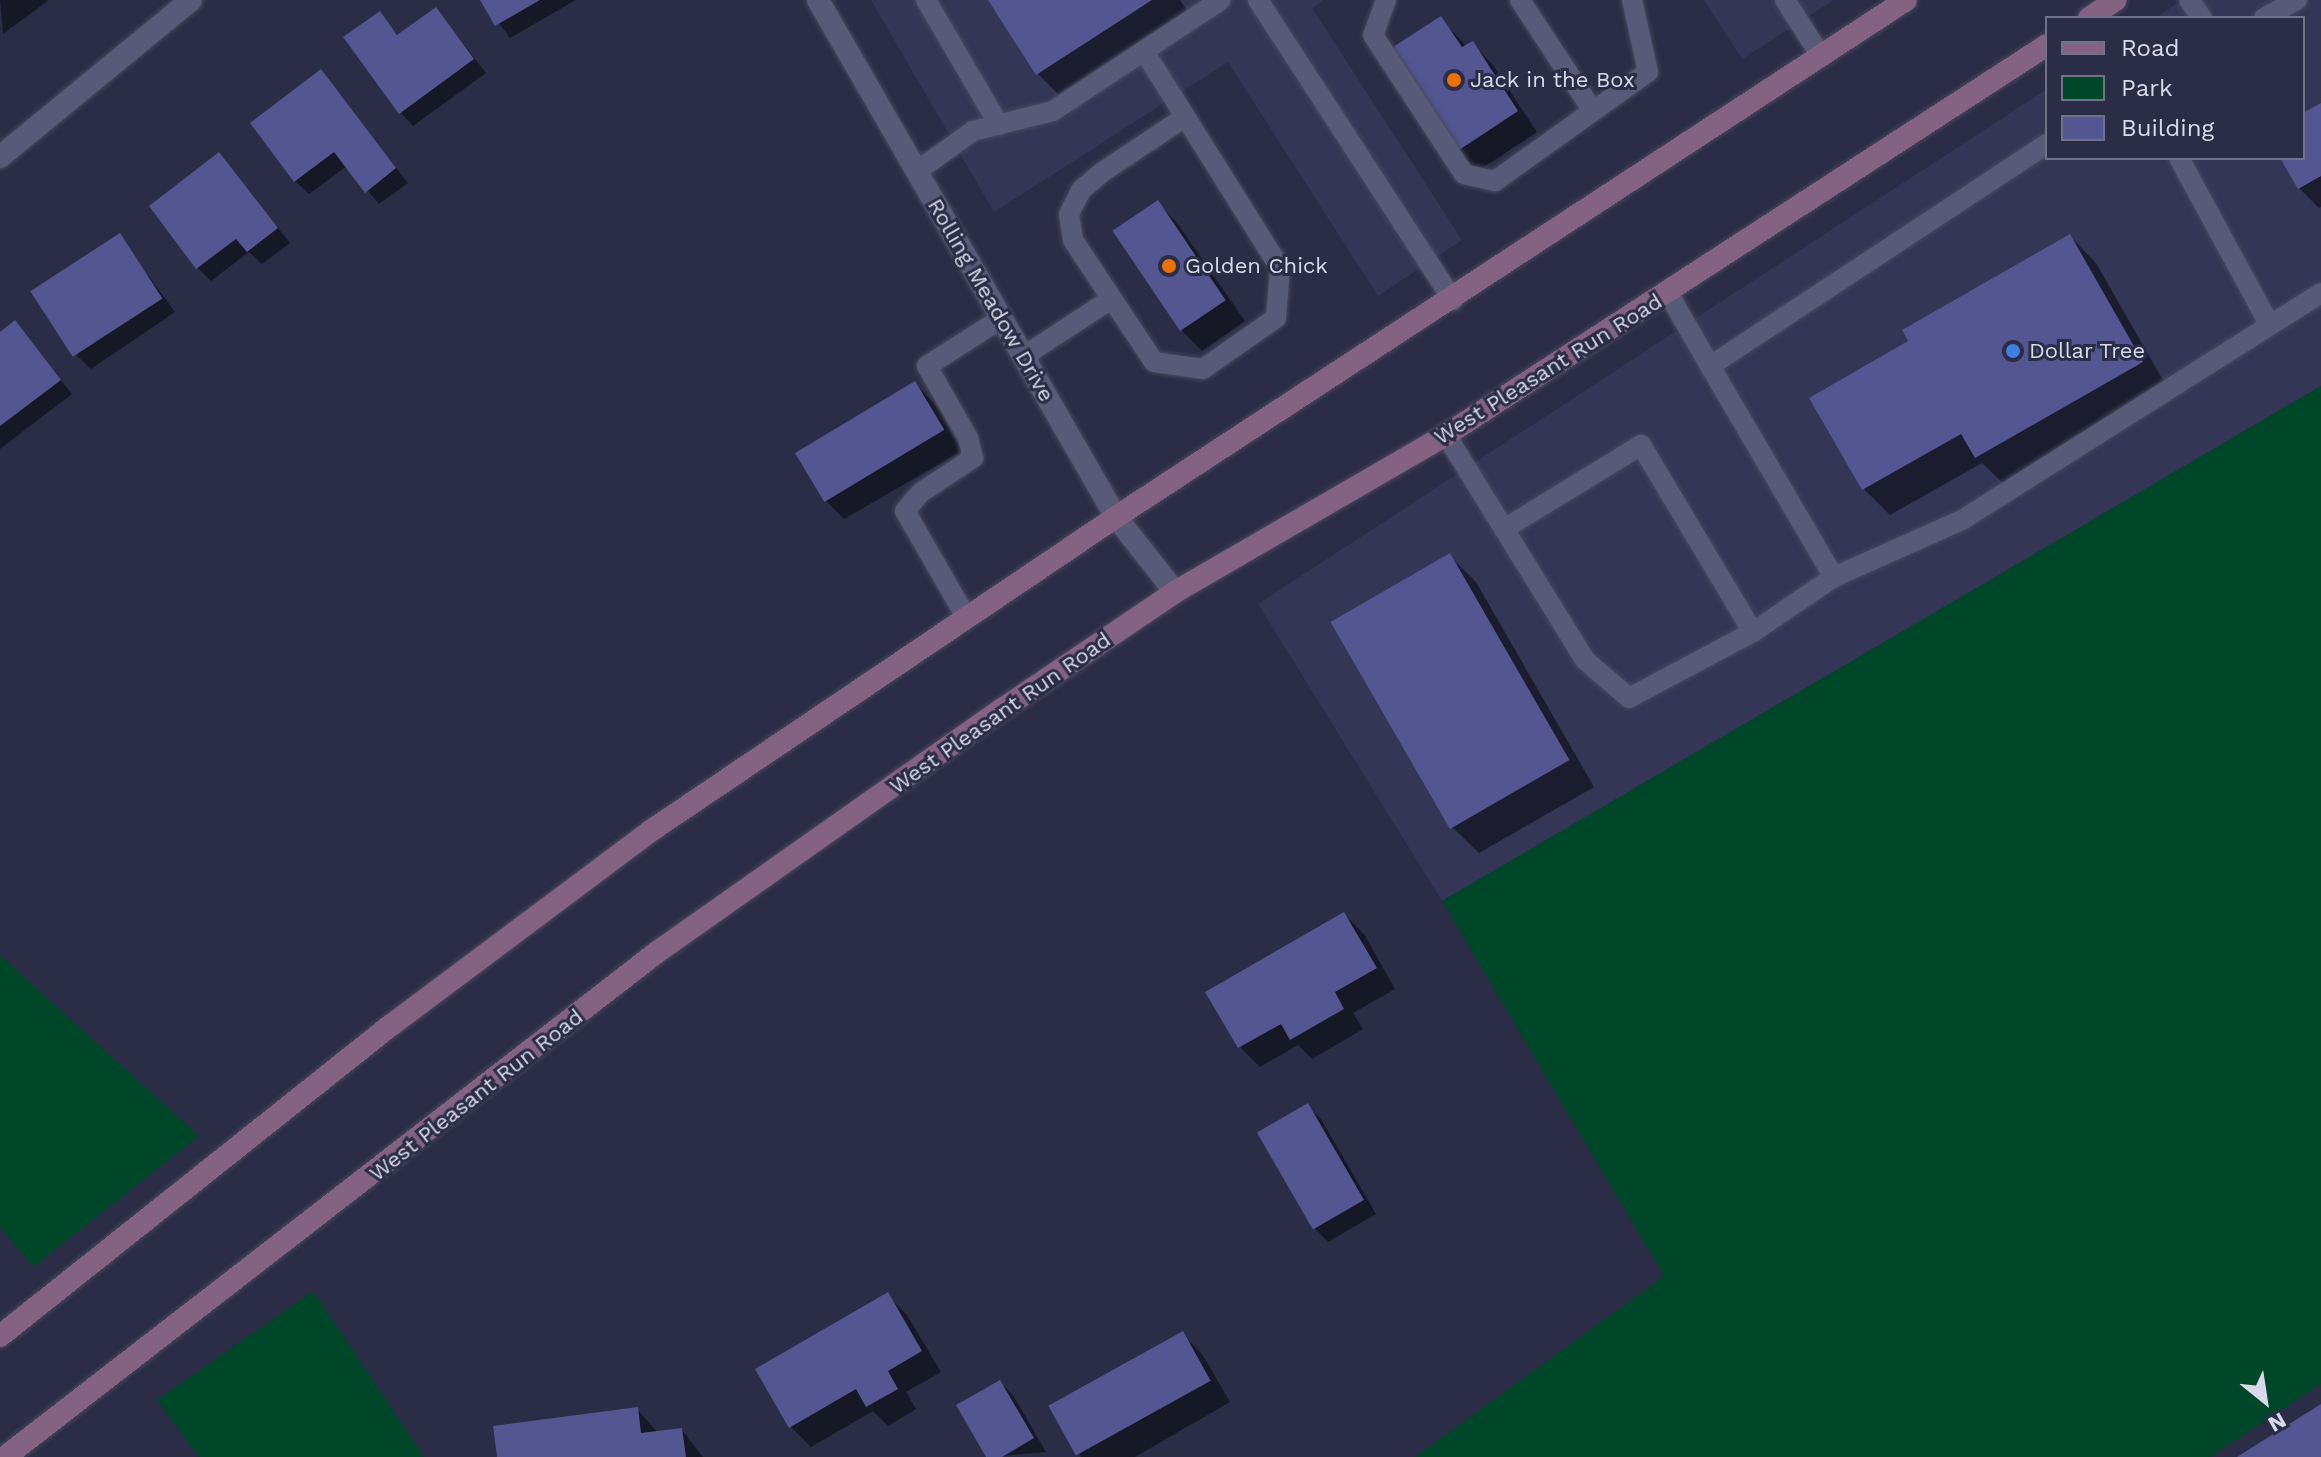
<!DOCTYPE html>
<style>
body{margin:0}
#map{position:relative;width:2321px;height:1457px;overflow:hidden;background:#2b2d46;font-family:"Work Sans",sans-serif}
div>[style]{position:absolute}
.built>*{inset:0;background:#343655}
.green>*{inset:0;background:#004628}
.shadow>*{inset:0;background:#0007}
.building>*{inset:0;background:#535691;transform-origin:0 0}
.roads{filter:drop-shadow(0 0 2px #47485d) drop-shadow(0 0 2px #47485d)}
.service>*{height:20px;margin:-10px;padding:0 10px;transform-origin:10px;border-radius:10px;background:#585b77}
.minor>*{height:22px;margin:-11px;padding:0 11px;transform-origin:11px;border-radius:11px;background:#585b77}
.tertiary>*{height:22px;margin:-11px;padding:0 11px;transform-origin:11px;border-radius:11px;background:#585b77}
.secondary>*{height:22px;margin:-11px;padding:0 11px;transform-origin:11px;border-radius:11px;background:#846281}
.dots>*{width:22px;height:22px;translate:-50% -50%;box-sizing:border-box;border:4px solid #2b2d46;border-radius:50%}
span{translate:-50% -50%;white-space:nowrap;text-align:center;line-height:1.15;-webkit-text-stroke:6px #2b2d46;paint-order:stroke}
.poi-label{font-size:22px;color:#d8daea}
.left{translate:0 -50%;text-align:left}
.street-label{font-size:22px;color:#d8daea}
.legend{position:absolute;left:2045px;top:16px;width:260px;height:144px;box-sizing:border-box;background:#2b2d46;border:2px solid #707288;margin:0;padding:10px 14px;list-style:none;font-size:24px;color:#d8daea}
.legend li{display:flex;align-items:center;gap:16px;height:40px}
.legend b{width:40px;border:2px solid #707288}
.north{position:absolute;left:2225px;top:1361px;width:80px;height:80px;-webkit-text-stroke:6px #2b2d46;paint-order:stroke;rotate:150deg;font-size:22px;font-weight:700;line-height:32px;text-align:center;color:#d8daea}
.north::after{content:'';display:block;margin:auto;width:28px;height:36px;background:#d8daea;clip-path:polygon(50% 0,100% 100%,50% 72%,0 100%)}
</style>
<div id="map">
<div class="built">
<div style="clip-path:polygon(871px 0,1323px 0,1312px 8px,1462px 240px,1378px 296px,1228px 62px,994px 212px)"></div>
<div style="clip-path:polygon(1704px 0,1834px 0,1742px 59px)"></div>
<div style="clip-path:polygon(2182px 0,2321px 0,2321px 386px,1442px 901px,1258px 604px,2047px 89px,2047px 158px,2303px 158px,2303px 18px,2155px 18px)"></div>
</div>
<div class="green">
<div style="clip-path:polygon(2321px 386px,2321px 1384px,2210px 1457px,1415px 1457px,1664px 1276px,1442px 901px)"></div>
<div style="clip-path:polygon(0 955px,199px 1136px,33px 1267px,0 1227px)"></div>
<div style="clip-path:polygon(313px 1291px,424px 1457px,199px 1457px,157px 1400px)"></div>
</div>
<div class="shadow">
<div style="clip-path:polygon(0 0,49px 0,3px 34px)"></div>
<div style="clip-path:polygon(482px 0,576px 0,510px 38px)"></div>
<div style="clip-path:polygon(990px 0,1180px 0,1187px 10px,1058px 94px,1038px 74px)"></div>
<div style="clip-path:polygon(436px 9px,486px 73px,413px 126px,400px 112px,379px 14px,399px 36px)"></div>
<div style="clip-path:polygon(1441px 19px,1467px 47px,1472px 43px,1492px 64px,1537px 132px,1478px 171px,1458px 151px)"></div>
<div style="clip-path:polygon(321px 72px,408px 183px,379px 204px,347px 166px,309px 194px,295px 181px)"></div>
<div style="clip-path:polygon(2321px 105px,2321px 207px,2319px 208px,2299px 188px,2282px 158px,2303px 158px,2303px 116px)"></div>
<div style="clip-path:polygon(219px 155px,290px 243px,262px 264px,249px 252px,211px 281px,198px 268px)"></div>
<div style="clip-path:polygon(1157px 202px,1177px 223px,1245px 321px,1202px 351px,1182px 331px)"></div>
<div style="clip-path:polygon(119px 236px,175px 312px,91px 369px,77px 356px)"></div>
<div style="clip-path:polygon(2070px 236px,2096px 263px,2168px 389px,2003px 483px,1982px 463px,1890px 515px,1864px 489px,1911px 342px)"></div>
<div style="clip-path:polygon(15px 323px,72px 394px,0 449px,0 334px)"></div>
<div style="clip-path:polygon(915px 384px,935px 404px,962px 451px,844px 519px,824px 499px)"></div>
<div style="clip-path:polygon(1450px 556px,1476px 582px,1594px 787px,1479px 853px,1452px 827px)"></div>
<div style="clip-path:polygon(1344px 914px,1364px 934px,1395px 989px,1353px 1013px,1363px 1029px,1312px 1059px,1298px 1045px,1260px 1067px,1240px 1047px)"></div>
<div style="clip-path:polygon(1308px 1106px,1321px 1119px,1376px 1214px,1328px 1242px,1314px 1228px)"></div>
<div style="clip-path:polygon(887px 1295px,907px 1315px,941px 1372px,906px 1392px,916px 1409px,888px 1426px,873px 1411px,811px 1447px,791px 1427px)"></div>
<div style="clip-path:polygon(1182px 1334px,1202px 1354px,1230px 1402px,1135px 1457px,1081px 1457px,1053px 1408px)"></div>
<div style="clip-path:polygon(1000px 1382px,1013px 1395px,1046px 1452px,988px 1457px)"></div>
<div style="clip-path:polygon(637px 1409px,658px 1433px,682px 1430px,703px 1457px,499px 1457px)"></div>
</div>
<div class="building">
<div style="clip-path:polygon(480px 0,540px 0,495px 26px)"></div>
<div style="clip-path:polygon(988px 0,1152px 0,1036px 75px)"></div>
<div style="clip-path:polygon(436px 7px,474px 59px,399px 114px,343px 37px,380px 11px,397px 35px)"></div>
<div style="clip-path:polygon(1441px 16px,1462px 47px,1473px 41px,1518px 111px,1456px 152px,1390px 49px)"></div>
<div style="clip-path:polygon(321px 69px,396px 168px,365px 193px,334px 152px,294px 182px,250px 123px)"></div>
<div style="clip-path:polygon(2321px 103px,2321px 176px,2298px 189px,2280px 158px,2303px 158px,2303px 113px)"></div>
<div style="clip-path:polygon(219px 152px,278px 228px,247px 252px,236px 239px,196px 269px,149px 206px)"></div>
<div style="left:1158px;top:200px;width:121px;height:55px;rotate:56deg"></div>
<div style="left:120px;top:233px;width:78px;height:107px;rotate:57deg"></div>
<div style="clip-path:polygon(2070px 234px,2143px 362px,1975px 458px,1961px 434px,1862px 490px,1809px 398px,1908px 341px,1902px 330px)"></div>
<div style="clip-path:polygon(15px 320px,61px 380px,0 426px,0 332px)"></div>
<div style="left:915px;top:381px;width:57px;height:140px;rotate:59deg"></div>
<div style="left:1450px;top:553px;width:239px;height:138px;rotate:60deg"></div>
<div style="clip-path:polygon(1344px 912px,1377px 968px,1335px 992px,1344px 1009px,1290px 1040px,1281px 1024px,1238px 1048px,1205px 992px)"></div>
<div style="left:1308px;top:1103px;width:112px;height:59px;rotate:60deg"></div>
<div style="clip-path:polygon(888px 1292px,922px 1351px,888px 1371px,898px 1389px,866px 1407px,856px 1389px,789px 1428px,755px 1369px)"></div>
<div style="left:1183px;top:1331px;width:57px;height:154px;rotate:61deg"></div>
<div style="clip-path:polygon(1000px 1380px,1034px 1438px,1002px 1457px,986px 1457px,956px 1405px)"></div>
<div style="clip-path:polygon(2321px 1404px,2321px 1457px,2237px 1457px)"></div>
<div style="clip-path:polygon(638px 1407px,641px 1433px,682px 1428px,686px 1457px,497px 1457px,493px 1426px)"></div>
</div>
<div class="roads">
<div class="service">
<div style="left:926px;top:0;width:145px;rotate:59.7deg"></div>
<div style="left:1258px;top:0;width:358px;rotate:57deg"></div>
<div style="left:1386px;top:0;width:37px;rotate:110deg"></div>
<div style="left:1373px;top:35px;width:166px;rotate:56.8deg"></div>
<div style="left:1464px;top:174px;width:32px;rotate:13deg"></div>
<div style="left:1495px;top:181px;width:188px;rotate:-35.5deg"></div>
<div style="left:1648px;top:72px;width:74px;rotate:-102.5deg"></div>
<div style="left:1520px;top:0;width:129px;rotate:56.7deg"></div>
<div style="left:1785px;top:0;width:67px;rotate:57.3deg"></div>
<div style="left:2189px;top:0;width:22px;rotate:54deg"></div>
<div style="left:2264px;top:18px;width:38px;rotate:-29deg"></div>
<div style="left:1144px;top:51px;width:256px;rotate:57.9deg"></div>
<div style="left:1280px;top:268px;width:50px;rotate:94.6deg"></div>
<div style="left:1276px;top:318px;width:89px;rotate:145.1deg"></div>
<div style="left:1203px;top:369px;width:49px;rotate:-171.9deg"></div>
<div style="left:1154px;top:362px;width:146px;rotate:-123.6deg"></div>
<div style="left:1073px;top:240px;width:26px;rotate:-99deg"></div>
<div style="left:1069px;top:214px;width:27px;rotate:-63deg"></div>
<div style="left:1081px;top:190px;width:26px;rotate:-40deg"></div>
<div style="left:1101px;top:173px;width:101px;rotate:-33.7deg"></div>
<div style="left:2179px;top:158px;width:189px;rotate:61.5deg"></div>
<div style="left:917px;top:171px;width:69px;rotate:-35.5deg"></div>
<div style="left:973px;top:131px;width:82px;rotate:-14deg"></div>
<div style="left:1053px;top:111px;width:201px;rotate:-33.5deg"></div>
<div style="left:1668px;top:293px;width:84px;rotate:60.1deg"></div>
<div style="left:1710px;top:366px;width:404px;rotate:-33.4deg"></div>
<div style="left:1024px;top:356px;width:104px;rotate:-33.2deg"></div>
<div style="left:1710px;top:366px;width:245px;rotate:59.6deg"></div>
<div style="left:1834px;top:577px;width:140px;rotate:-24deg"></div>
<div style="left:1962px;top:520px;width:425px;rotate:-32.3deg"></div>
<div style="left:1446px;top:435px;width:264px;rotate:58.3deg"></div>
<div style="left:1585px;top:660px;width:58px;rotate:40.8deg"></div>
<div style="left:1629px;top:698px;width:140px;rotate:-28deg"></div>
<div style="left:1753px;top:632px;width:98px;rotate:-34.2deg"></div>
<div style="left:1504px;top:529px;width:161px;rotate:-31.5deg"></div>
<div style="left:1641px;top:445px;width:218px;rotate:59.1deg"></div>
<div style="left:966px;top:617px;width:122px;rotate:-119.9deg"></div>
<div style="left:905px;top:511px;width:23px;rotate:-50deg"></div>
<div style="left:920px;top:493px;width:64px;rotate:-33.4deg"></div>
<div style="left:973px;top:458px;width:21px;rotate:-104deg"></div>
<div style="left:968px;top:438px;width:83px;rotate:-119.7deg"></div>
<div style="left:927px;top:366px;width:89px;rotate:-32.6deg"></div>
</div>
<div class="minor">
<div style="left:0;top:157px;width:247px;rotate:-39.4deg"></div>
</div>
<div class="tertiary">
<div style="left:818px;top:0;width:597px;rotate:60.04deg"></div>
<div style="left:1116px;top:517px;width:95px;rotate:51.8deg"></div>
</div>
<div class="secondary">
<div style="left:2089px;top:18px;width:32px;rotate:-34deg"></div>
<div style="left:0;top:1336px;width:498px;rotate:-38.5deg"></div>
<div style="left:390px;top:1026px;width:327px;rotate:-36.8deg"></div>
<div style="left:652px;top:830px;width:560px;rotate:-34deg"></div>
<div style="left:1116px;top:517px;width:944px;rotate:-33.2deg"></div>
<div style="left:5px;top:1457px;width:823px;rotate:-37.75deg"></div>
<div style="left:656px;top:953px;width:422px;rotate:-35.2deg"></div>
<div style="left:1001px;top:710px;width:210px;rotate:-34.1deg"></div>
<div style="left:1175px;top:592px;width:313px;rotate:-30.1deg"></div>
<div style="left:1446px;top:435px;width:716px;rotate:-32.98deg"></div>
</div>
</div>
<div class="dots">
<div style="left:1454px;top:80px;background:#e8710a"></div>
<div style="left:1169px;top:266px;background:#e8710a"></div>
<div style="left:2013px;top:351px;background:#3f7fe0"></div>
</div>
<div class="poi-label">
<span class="left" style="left:1470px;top:80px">Jack in the Box</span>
<span class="left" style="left:1185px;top:266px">Golden Chick</span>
<span class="left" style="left:2029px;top:351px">Dollar Tree</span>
</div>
<div class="street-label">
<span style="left:991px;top:300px;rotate:60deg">Rolling Meadow Drive</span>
<span style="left:1548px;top:369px;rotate:-32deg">West Pleasant Run Road</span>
<span style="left:1000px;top:713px;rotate:-35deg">West Pleasant Run Road</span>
<span style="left:476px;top:1095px;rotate:-38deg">West Pleasant Run Road</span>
</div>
<ul class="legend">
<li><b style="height:10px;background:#846281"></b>Road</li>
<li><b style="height:22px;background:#004628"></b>Park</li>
<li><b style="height:22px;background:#535691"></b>Building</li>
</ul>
<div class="north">N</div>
</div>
